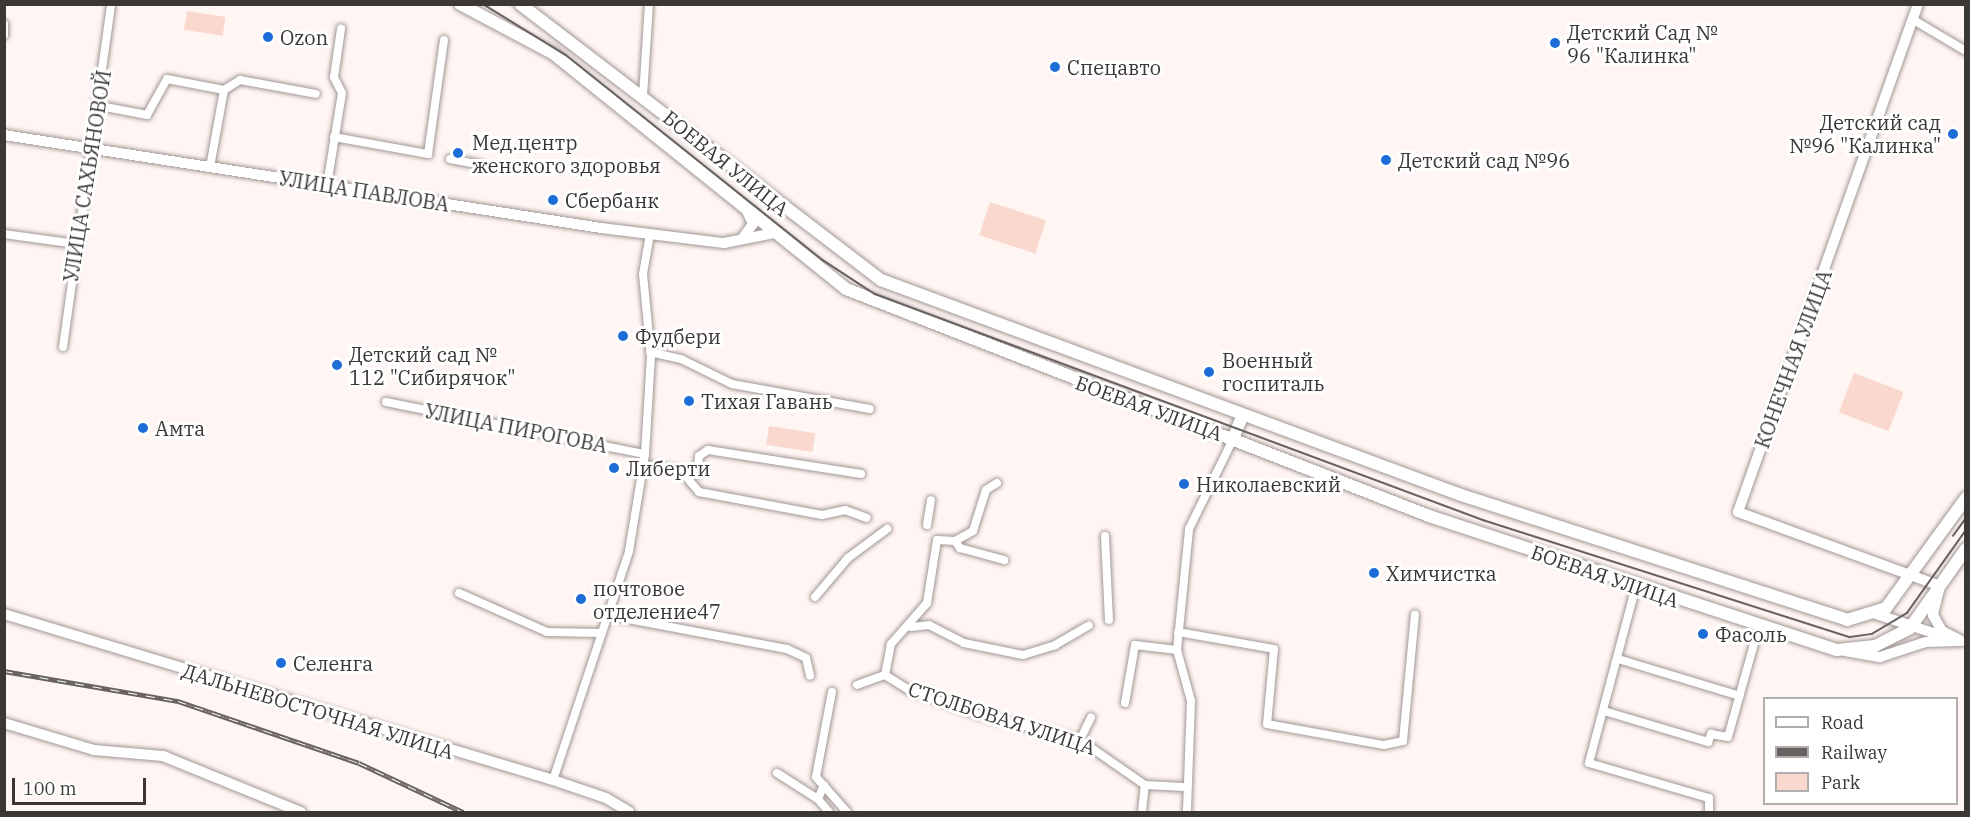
<!DOCTYPE html>
<meta charset="utf-8">
<style>
body{margin:0}
#map{position:relative;width:1970px;height:817px;overflow:hidden;background:#fff5f2;font-family:"IBM Plex Serif",serif}
div>[style]{position:absolute}
.green>*{inset:0;background:#f9d8ce;transform-origin:0 0}
.roads{filter:drop-shadow(0 0 2px #a09794) drop-shadow(0 0 2px #a09794)}
.street>*{height:8px;margin:-4px;padding:0 4px;transform-origin:4px;border-radius:4px;background:#fff}
.secondary>*{height:10px;margin:-5px;padding:0 5px;transform-origin:5px;border-radius:5px;background:#fff}
.primary>*{height:12px;margin:-6px;padding:0 6px;transform-origin:6px;border-radius:6px;background:#fff}
.tram>*{height:1.5px;margin:-0.75px;padding:0 0.75px;transform-origin:0.75px;border-radius:0.75px;background:#686360}
.rail>*{height:5px;margin-top:-2.5px;transform-origin:0;background:repeating-linear-gradient(90deg,#fff 0 9px,#686360 0 18px);box-sizing:border-box;border-block:2px solid #686360}
.dots>*{width:16px;height:16px;translate:-50% -50%;box-sizing:border-box;border:3px solid #fff;border-radius:50%}
span{translate:-50% -50%;white-space:nowrap;text-align:center;line-height:1.15;-webkit-text-stroke:6px #fff;paint-order:stroke}
.poi-label{font-size:20px;color:#3b3735}
.left{translate:0 -50%;text-align:left}
.right{translate:-100% -50%;text-align:right}
.street-label{font-size:20px;color:#3b3735}
.frame{position:absolute;inset:0;border:6px solid #3b3735;pointer-events:none}
.legend{position:absolute;left:1763px;top:697px;width:195px;height:108px;box-sizing:border-box;background:#fff;border:2px solid #b1afae;margin:0;padding:8px 10px;list-style:none;font-size:18px;color:#3b3735}
.legend li{display:flex;align-items:center;gap:12px;height:30px}
.legend b{width:30px;border:2px solid #b1afae}
.scale{position:absolute;left:12px;top:778px;width:134px;height:27px;box-sizing:border-box;border:3px solid #3b3735;border-top:0;padding-left:8px;font-size:18px;line-height:21px;white-space:nowrap;color:#3b3735;-webkit-text-stroke:4px #fff;paint-order:stroke}
</style>
<div id="map">
<div class="green">
<div style="left:187px;top:11px;width:39px;height:19px;rotate:9deg"></div>
<div style="left:990px;top:202px;width:59px;height:35px;rotate:18deg"></div>
<div style="left:1854px;top:373px;width:53px;height:42px;rotate:21deg"></div>
<div style="left:769px;top:426px;width:47px;height:19px;rotate:9deg"></div>
</div>
<div class="roads">
<div class="street">
<div style="left:1912px;top:19px;width:63px;rotate:30.7deg"></div>
<div style="left:4px;top:24px;width:11px;rotate:90deg"></div>
<div style="left:224px;top:90px;width:19px;rotate:-32deg"></div>
<div style="left:240px;top:80px;width:77px;rotate:10.4deg"></div>
<div style="left:643px;top:96px;width:92px;rotate:-86.3deg"></div>
<div style="left:100px;top:106px;width:48px;rotate:10.8deg"></div>
<div style="left:147px;top:115px;width:41px;rotate:-60.9deg"></div>
<div style="left:167px;top:79px;width:58px;rotate:10.9deg"></div>
<div style="left:224px;top:90px;width:78px;rotate:100.3deg"></div>
<div style="left:334px;top:137px;width:96px;rotate:10.3deg"></div>
<div style="left:428px;top:154px;width:115px;rotate:-82deg"></div>
<div style="left:450px;top:159px;width:31px;rotate:11deg"></div>
<div style="left:327px;top:185px;width:93px;rotate:-80.7deg"></div>
<div style="left:342px;top:93px;width:18px;rotate:-117deg"></div>
<div style="left:334px;top:77px;width:49px;rotate:-81.7deg"></div>
<div style="left:4px;top:234px;width:73px;rotate:7.9deg"></div>
<div style="left:63px;top:347px;width:346px;rotate:-82deg"></div>
<div style="left:650px;top:352px;width:32px;rotate:13deg"></div>
<div style="left:681px;top:359px;width:57px;rotate:26.1deg"></div>
<div style="left:732px;top:384px;width:140px;rotate:10.3deg"></div>
<div style="left:386px;top:402px;width:264px;rotate:11.4deg"></div>
<div style="left:644px;top:465px;width:54px;rotate:8.6deg"></div>
<div style="left:697px;top:473px;width:17px;rotate:-83deg"></div>
<div style="left:699px;top:456px;width:11px;rotate:-34deg"></div>
<div style="left:708px;top:450px;width:155px;rotate:8.9deg"></div>
<div style="left:681px;top:471px;width:28px;rotate:49deg"></div>
<div style="left:699px;top:492px;width:125px;rotate:10.6deg"></div>
<div style="left:822px;top:515px;width:24px;rotate:-12deg"></div>
<div style="left:845px;top:510px;width:23px;rotate:20deg"></div>
<div style="left:997px;top:483px;width:13px;rotate:148deg"></div>
<div style="left:986px;top:490px;width:43px;rotate:107.6deg"></div>
<div style="left:973px;top:531px;width:21px;rotate:151deg"></div>
<div style="left:955px;top:541px;width:18px;rotate:-177deg"></div>
<div style="left:937px;top:540px;width:64px;rotate:99deg"></div>
<div style="left:927px;top:603px;width:55px;rotate:131.3deg"></div>
<div style="left:891px;top:644px;width:32px;rotate:101deg"></div>
<div style="left:885px;top:675px;width:28px;rotate:32deg"></div>
<div style="left:909px;top:690px;width:72px;rotate:19.4deg"></div>
<div style="left:977px;top:714px;width:106px;rotate:14.2deg"></div>
<div style="left:1080px;top:740px;width:79px;rotate:34.7deg"></div>
<div style="left:1145px;top:785px;width:39px;rotate:3deg"></div>
<div style="left:927px;top:525px;width:25px;rotate:-81deg"></div>
<div style="left:1105px;top:536px;width:84px;rotate:87.3deg"></div>
<div style="left:955px;top:541px;width:9px;rotate:54deg"></div>
<div style="left:960px;top:548px;width:46px;rotate:15.3deg"></div>
<div style="left:1636px;top:586px;width:183px;rotate:104.9deg"></div>
<div style="left:1589px;top:763px;width:125px;rotate:16.3deg"></div>
<div style="left:1709px;top:798px;width:14px;rotate:90deg"></div>
<div style="left:459px;top:593px;width:96px;rotate:23.9deg"></div>
<div style="left:547px;top:632px;width:54px;rotate:1.1deg"></div>
<div style="left:815px;top:597px;width:51px;rotate:-49.8deg"></div>
<div style="left:848px;top:558px;width:49px;rotate:-36.6deg"></div>
<div style="left:607px;top:615px;width:183px;rotate:10.7deg"></div>
<div style="left:787px;top:649px;width:21px;rotate:25deg"></div>
<div style="left:806px;top:658px;width:18px;rotate:77deg"></div>
<div style="left:911px;top:627px;width:18px;rotate:-6deg"></div>
<div style="left:929px;top:625px;width:39px;rotate:27deg"></div>
<div style="left:964px;top:643px;width:60px;rotate:11.5deg"></div>
<div style="left:1023px;top:655px;width:34px;rotate:-17deg"></div>
<div style="left:1055px;top:645px;width:39px;rotate:-30deg"></div>
<div style="left:1178px;top:632px;width:97px;rotate:10deg"></div>
<div style="left:1274px;top:649px;width:75px;rotate:95.3deg"></div>
<div style="left:1267px;top:724px;width:119px;rotate:10.2deg"></div>
<div style="left:1384px;top:745px;width:19px;rotate:-12deg"></div>
<div style="left:1403px;top:741px;width:127px;rotate:-84.6deg"></div>
<div style="left:1177px;top:650px;width:53px;rotate:74.6deg"></div>
<div style="left:1191px;top:701px;width:111px;rotate:92.1deg"></div>
<div style="left:1618px;top:659px;width:127px;rotate:16.9deg"></div>
<div style="left:857px;top:685px;width:30px;rotate:-20deg"></div>
<div style="left:832px;top:692px;width:86px;rotate:100.7deg"></div>
<div style="left:816px;top:777px;width:47px;rotate:48.5deg"></div>
<div style="left:1125px;top:703px;width:59px;rotate:-80.2deg"></div>
<div style="left:1135px;top:645px;width:42px;rotate:6.8deg"></div>
<div style="left:1177px;top:650px;width:122px;rotate:-84.3deg"></div>
<div style="left:1189px;top:529px;width:100px;rotate:-63.9deg"></div>
<div style="left:1604px;top:711px;width:109px;rotate:16.6deg"></div>
<div style="left:1708px;top:742px;width:9px;rotate:-69deg"></div>
<div style="left:1711px;top:734px;width:17px;rotate:10deg"></div>
<div style="left:1728px;top:737px;width:115px;rotate:-74.4deg"></div>
<div style="left:1080px;top:740px;width:25px;rotate:-64deg"></div>
<div style="left:777px;top:773px;width:49px;rotate:32.4deg"></div>
<div style="left:553px;top:780px;width:241px;rotate:-71.6deg"></div>
<div style="left:629px;top:551px;width:98px;rotate:-80.6deg"></div>
<div style="left:645px;top:454px;width:97px;rotate:-86.5deg"></div>
<div style="left:651px;top:357px;width:83px;rotate:-95.5deg"></div>
<div style="left:643px;top:274px;width:41px;rotate:-80.1deg"></div>
<div style="left:824px;top:785px;width:15px;rotate:113deg"></div>
<div style="left:818px;top:799px;width:17px;rotate:50deg"></div>
<div style="left:1142px;top:812px;width:27px;rotate:-84deg"></div>
</div>
<div class="secondary">
<div style="left:1918px;top:4px;width:539px;rotate:109.51deg"></div>
<div style="left:1738px;top:512px;width:215px;rotate:20.1deg"></div>
<div style="left:1940px;top:586px;width:30px;rotate:104deg"></div>
<div style="left:1933px;top:615px;width:18px;rotate:61deg"></div>
<div style="left:1942px;top:631px;width:22px;rotate:27deg"></div>
<div style="left:4px;top:135px;width:604px;rotate:8.85deg"></div>
<div style="left:601px;top:228px;width:124px;rotate:7deg"></div>
<div style="left:724px;top:243px;width:51px;rotate:-11.3deg"></div>
<div style="left:742px;top:239px;width:19px;rotate:-54deg"></div>
<div style="left:753px;top:224px;width:14px;rotate:-115deg"></div>
<div style="left:4px;top:614px;width:574px;rotate:16.82deg"></div>
<div style="left:553px;top:780px;width:56px;rotate:18.8deg"></div>
<div style="left:606px;top:798px;width:27px;rotate:31deg"></div>
<div style="left:1876px;top:614px;width:73px;rotate:18.4deg"></div>
<div style="left:1845px;top:651px;width:36px;rotate:10deg"></div>
<div style="left:1880px;top:657px;width:48px;rotate:-18.1deg"></div>
<div style="left:1926px;top:642px;width:32px;rotate:-2deg"></div>
<div style="left:4px;top:723px;width:94px;rotate:16.7deg"></div>
<div style="left:94px;top:750px;width:69px;rotate:5deg"></div>
<div style="left:163px;top:756px;width:149px;rotate:22.1deg"></div>
</div>
<div class="primary">
<div style="left:460px;top:4px;width:106px;rotate:28deg"></div>
<div style="left:554px;top:54px;width:375px;rotate:38.8deg"></div>
<div style="left:846px;top:289px;width:626px;rotate:21.27deg"></div>
<div style="left:1429px;top:516px;width:429px;rotate:18.2deg"></div>
<div style="left:1837px;top:650px;width:38px;rotate:-6deg"></div>
<div style="left:1875px;top:646px;width:39px;rotate:-27deg"></div>
<div style="left:1910px;top:628px;width:97px;rotate:-54.7deg"></div>
<div style="left:520px;top:4px;width:454px;rotate:37.4deg"></div>
<div style="left:881px;top:280px;width:619px;rotate:20.34deg"></div>
<div style="left:1461px;top:495px;width:406px;rotate:17.9deg"></div>
<div style="left:1847px;top:620px;width:41px;rotate:-17.1deg"></div>
<div style="left:1886px;top:608px;width:136px;rotate:-54deg"></div>
<div style="left:1233px;top:439px;width:24px;rotate:-68deg"></div>
</div>
</div>
<div class="tram">
<div style="left:483px;top:4px;width:97px;rotate:31.6deg"></div>
<div style="left:566px;top:55px;width:329px;rotate:38.6deg"></div>
<div style="left:823px;top:260px;width:62px;rotate:33.2deg"></div>
<div style="left:875px;top:294px;width:649px;rotate:20.39deg"></div>
<div style="left:1483px;top:520px;width:385px;rotate:17.7deg"></div>
<div style="left:1850px;top:637px;width:22px;rotate:-8deg"></div>
<div style="left:1872px;top:634px;width:41px;rotate:-31deg"></div>
<div style="left:1907px;top:613px;width:102px;rotate:-54.6deg"></div>
<div style="left:1953px;top:536px;width:22px;rotate:-54deg"></div>
</div>
<div class="rail">
<div style="left:4px;top:671px;width:177px;rotate:9.8deg"></div>
<div style="left:178px;top:701px;width:191px;rotate:18.9deg"></div>
<div style="left:359px;top:763px;width:115px;rotate:25.2deg"></div>
</div>
<div class="dots">
<div style="left:268px;top:37px;background:#1d6cd7"></div>
<div style="left:1555px;top:43px;background:#1d6cd7"></div>
<div style="left:1055px;top:67px;background:#1d6cd7"></div>
<div style="left:1953px;top:134px;background:#1d6cd7"></div>
<div style="left:458px;top:153px;background:#1d6cd7"></div>
<div style="left:1386px;top:160px;background:#1d6cd7"></div>
<div style="left:553px;top:200px;background:#1d6cd7"></div>
<div style="left:623px;top:336px;background:#1d6cd7"></div>
<div style="left:337px;top:365px;background:#1d6cd7"></div>
<div style="left:1209px;top:372px;background:#1d6cd7"></div>
<div style="left:689px;top:401px;background:#1d6cd7"></div>
<div style="left:143px;top:428px;background:#1d6cd7"></div>
<div style="left:614px;top:468px;background:#1d6cd7"></div>
<div style="left:1184px;top:484px;background:#1d6cd7"></div>
<div style="left:1374px;top:573px;background:#1d6cd7"></div>
<div style="left:581px;top:599px;background:#1d6cd7"></div>
<div style="left:1703px;top:634px;background:#1d6cd7"></div>
<div style="left:281px;top:663px;background:#1d6cd7"></div>
</div>
<div class="poi-label">
<span class="left" style="left:1567px;top:44px">Детский Сад №<br>96 "Калинка"</span>
<span class="left" style="left:280px;top:37px">Ozon</span>
<span class="left" style="left:1067px;top:67px">Спецавто</span>
<span class="right" style="left:1941px;top:134px">Детский сад<br>№96 "Калинка"</span>
<span class="left" style="left:472px;top:154px">Мед.центр<br>женского здоровья</span>
<span class="left" style="left:1398px;top:160px">Детский сад №96</span>
<span class="left" style="left:565px;top:200px">Сбербанк</span>
<span class="left" style="left:635px;top:336px">Фудбери</span>
<span class="left" style="left:349px;top:366px">Детский сад №<br>112 "Сибирячок"</span>
<span class="left" style="left:1222px;top:372px">Военный<br>госпиталь</span>
<span class="left" style="left:701px;top:401px">Тихая Гавань</span>
<span class="left" style="left:155px;top:428px">Амта</span>
<span class="left" style="left:626px;top:468px">Либерти</span>
<span class="left" style="left:1196px;top:484px">Николаевский</span>
<span class="left" style="left:1386px;top:573px">Химчистка</span>
<span class="left" style="left:593px;top:600px">почтовое<br>отделение47</span>
<span class="left" style="left:1715px;top:634px">Фасоль</span>
<span class="left" style="left:293px;top:663px">Селенга</span>
</div>
<div class="street-label">
<span style="left:726px;top:163px;rotate:39deg">БОЕВАЯ УЛИЦА</span>
<span style="left:87px;top:176px;rotate:-81deg">УЛИЦА САХЬЯНОВОЙ</span>
<span style="left:364px;top:191px;rotate:9deg">УЛИЦА ПАВЛОВА</span>
<span style="left:1793px;top:359px;rotate:-70deg">КОНЕЧНАЯ УЛИЦА</span>
<span style="left:1149px;top:408px;rotate:20deg">БОЕВАЯ УЛИЦА</span>
<span style="left:516px;top:428px;rotate:11deg">УЛИЦА ПИРОГОВА</span>
<span style="left:1605px;top:576px;rotate:19deg">БОЕВАЯ УЛИЦА</span>
<span style="left:318px;top:711px;rotate:17deg">ДАЛЬНЕВОСТОЧНАЯ УЛИЦА</span>
<span style="left:1002px;top:718px;rotate:18deg">СТОЛБОВАЯ УЛИЦА</span>
</div>
<div class="frame"></div>
<ul class="legend">
<li><b style="height:8px;background:#fff"></b>Road</li>
<li><b style="height:8px;background:#686360"></b>Railway</li>
<li><b style="height:16px;background:#f9d8ce"></b>Park</li>
</ul>
<div class="scale">100 m</div>
</div>
